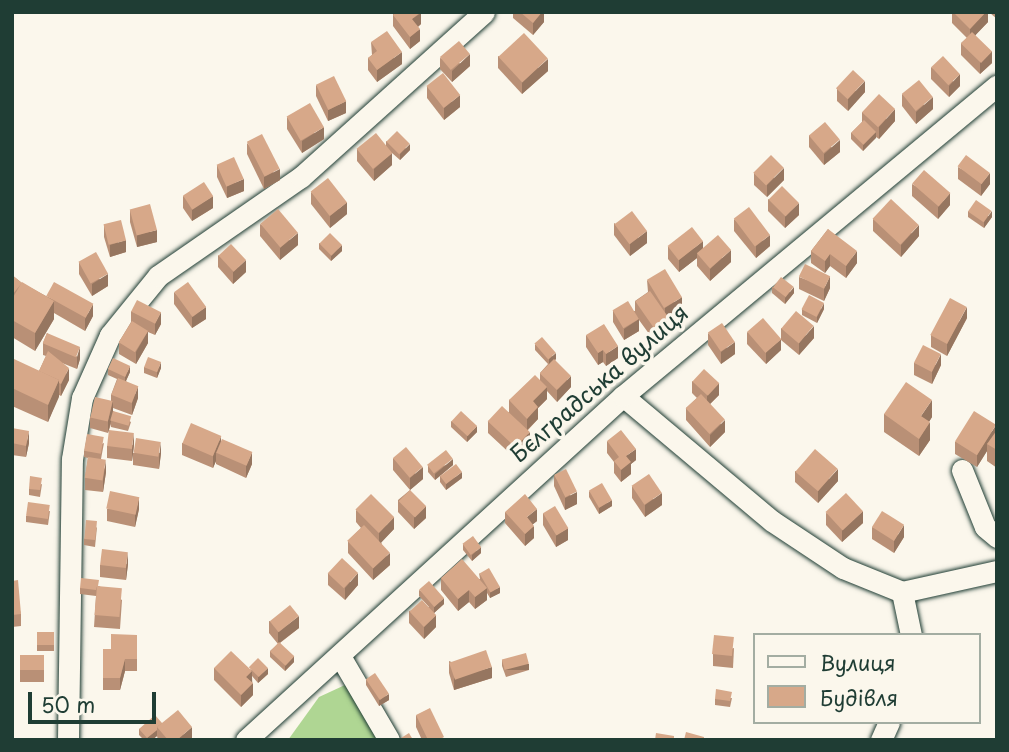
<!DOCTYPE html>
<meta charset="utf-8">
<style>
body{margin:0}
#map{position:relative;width:1009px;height:752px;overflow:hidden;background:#fbf7ec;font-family:"Playpen Sans",sans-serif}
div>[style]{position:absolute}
.green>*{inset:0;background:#afd693}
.roads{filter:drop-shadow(0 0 2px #1f3d34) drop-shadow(0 0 2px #1f3d34)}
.minor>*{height:21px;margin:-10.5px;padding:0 10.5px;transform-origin:10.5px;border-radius:10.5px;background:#fbf7ec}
.wall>*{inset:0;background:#b99076;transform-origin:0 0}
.shaded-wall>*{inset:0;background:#967660;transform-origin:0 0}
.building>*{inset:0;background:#d7a889;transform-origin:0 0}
span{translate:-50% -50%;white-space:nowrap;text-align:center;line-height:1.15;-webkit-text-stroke:7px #fbf7ec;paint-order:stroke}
.street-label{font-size:23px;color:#1f3d34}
.frame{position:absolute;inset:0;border:14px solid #1f3d34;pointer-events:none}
.legend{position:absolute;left:753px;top:633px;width:228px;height:91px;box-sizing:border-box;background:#fbf7ec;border:2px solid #a3ada2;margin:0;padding:9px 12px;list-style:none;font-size:21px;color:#1f3d34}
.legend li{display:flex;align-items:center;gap:14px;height:35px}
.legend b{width:35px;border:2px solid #a3ada2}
.scale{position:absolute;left:28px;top:692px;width:128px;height:32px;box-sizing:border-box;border:4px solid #1f3d34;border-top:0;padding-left:9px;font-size:21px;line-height:24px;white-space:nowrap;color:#1f3d34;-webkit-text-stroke:5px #fbf7ec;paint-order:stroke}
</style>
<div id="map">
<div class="green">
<div style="clip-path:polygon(345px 685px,381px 740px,288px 740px,319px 697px)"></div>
</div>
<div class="roads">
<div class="minor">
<div style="left:623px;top:396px;width:194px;rotate:40deg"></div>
<div style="left:772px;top:521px;width:85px;rotate:33.5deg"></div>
<div style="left:843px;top:568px;width:64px;rotate:22.1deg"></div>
<div style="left:902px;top:592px;width:44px;rotate:78.2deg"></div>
<div style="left:962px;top:470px;width:61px;rotate:68deg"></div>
<div style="left:985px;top:527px;width:16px;rotate:40deg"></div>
<div style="left:902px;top:592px;width:97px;rotate:-12.5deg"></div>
<div style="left:340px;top:656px;width:97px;rotate:59.7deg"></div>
<div style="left:68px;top:740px;width:281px;rotate:-89.2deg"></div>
<div style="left:72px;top:459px;width:62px;rotate:-80.7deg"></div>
<div style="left:82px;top:398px;width:69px;rotate:-66deg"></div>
<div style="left:110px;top:335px;width:76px;rotate:-50.9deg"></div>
<div style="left:158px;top:276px;width:174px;rotate:-34.7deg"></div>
<div style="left:301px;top:177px;width:246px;rotate:-42deg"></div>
<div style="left:246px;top:740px;width:510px;rotate:-42.38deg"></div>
<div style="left:623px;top:396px;width:486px;rotate:-39.7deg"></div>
<div style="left:881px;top:740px;width:20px;rotate:-66deg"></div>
</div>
</div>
<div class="wall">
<div style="clip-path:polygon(393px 12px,421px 13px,421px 24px,418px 27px,420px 41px,410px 49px,393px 26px)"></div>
<div style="clip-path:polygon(513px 12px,544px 12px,544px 22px,533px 35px,513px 18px)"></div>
<div style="clip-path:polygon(952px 12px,988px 12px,988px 22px,975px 35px,992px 63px,980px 74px,961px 55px,961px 43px,967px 38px,952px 23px)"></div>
<div style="clip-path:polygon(997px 12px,997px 19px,990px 13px,990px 12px)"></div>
<div style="clip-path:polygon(371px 42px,402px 64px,377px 82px,368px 70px,368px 58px,372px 55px)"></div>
<div style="clip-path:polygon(498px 56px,548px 71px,522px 94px,498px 68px)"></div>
<div style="clip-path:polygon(440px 58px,470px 66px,452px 82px,440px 69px)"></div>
<div style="clip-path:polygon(931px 67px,960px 86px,949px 97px,931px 79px)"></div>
<div style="clip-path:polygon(316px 85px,346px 113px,328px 121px,316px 96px)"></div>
<div style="clip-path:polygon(427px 86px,460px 107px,444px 120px,427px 98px)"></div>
<div style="clip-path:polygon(837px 89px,865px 92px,848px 111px,837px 101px)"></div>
<div style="clip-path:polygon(902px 94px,933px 109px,916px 124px,902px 106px)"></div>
<div style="clip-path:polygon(862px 112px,895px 121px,879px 139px,876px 137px,863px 151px,851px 139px,851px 133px,862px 122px)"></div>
<div style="clip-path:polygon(287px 117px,324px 139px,302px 153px,287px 129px)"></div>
<div style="clip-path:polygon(809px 135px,840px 152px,824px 165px,809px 147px)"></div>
<div style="clip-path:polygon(386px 141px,410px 150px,400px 160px,392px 153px,392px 165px,374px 181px,357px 161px,357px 149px,386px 146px)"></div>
<div style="clip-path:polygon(247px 143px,280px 180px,264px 189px,247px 154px)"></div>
<div style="clip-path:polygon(217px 165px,244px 191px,227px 198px,217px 177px)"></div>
<div style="clip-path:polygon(958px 167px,990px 184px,981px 196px,958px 179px)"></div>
<div style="clip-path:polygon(754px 173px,784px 180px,767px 197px,754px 185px)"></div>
<div style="clip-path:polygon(912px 184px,950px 205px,938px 219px,912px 196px)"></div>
<div style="clip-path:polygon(311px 192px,347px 214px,330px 228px,311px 204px)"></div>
<div style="clip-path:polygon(183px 196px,213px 208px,192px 221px,183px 208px)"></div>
<div style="clip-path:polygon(768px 199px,799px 215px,785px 228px,768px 211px)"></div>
<div style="clip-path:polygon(130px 210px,157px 242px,137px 247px,130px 222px)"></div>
<div style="clip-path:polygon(968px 211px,992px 217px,984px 228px,968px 217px)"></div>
<div style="clip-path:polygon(734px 219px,770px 246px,756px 258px,734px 231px)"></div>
<div style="clip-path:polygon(873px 219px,919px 236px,901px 257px,873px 231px)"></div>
<div style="clip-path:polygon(614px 223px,647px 243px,630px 256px,614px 235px)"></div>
<div style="clip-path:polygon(260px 224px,298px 245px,280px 260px,260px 236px)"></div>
<div style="clip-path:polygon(104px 225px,126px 252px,110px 257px,104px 237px)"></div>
<div style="clip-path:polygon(828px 229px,857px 263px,846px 278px,830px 266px,825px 273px,811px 263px,811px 251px)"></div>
<div style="clip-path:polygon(319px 243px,342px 251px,331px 261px,319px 249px)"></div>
<div style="clip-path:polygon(668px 247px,703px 248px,731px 262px,710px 281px,697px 266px,697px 258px,679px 272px,668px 259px)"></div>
<div style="clip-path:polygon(218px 255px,246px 272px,233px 284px,218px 267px)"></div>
<div style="clip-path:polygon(79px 262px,108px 286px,92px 296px,79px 274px)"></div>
<div style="clip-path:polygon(12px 275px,22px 283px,46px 296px,93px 316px,85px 331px,54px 313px,54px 319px,35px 351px,12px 337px)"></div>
<div style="clip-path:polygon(799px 277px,830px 288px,824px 301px,799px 289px)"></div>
<div style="clip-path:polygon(647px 280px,682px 308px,668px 318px,670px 332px,655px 342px,639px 320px,639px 331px,624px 340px,613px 322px,613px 311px,635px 311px,635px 301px,648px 292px)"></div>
<div style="clip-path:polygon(772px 287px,794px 293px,785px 304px,772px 293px)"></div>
<div style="clip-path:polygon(174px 292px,206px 319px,192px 328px,174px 304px)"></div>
<div style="clip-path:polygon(802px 309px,824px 309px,817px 323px,802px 315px)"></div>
<div style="clip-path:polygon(131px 311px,161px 324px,155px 335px,148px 332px,148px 343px,136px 364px,119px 354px,119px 342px,131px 322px)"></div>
<div style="clip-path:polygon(967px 318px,947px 356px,931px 347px,931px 335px)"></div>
<div style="clip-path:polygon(781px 328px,814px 338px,799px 355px,781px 340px)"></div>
<div style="clip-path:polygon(747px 332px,781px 350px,766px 364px,747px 344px)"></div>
<div style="clip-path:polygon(47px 333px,80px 359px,77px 369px,62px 363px,69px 380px,61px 396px,59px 395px,48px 422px,12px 406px,12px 363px,39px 371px,46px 356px,43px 355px,43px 343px)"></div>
<div style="clip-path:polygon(708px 333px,735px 354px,721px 364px,708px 345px)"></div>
<div style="clip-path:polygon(586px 335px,618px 358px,606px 366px,603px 362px,598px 365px,586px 347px)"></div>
<div style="clip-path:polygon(535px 344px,556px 359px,555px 360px,571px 387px,557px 402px,547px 391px,547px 399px,538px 408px,538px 419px,528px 430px,530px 444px,516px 459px,488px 433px,488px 421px,509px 412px,509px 400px,540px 381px,540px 373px,548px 364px,535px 350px)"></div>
<div style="clip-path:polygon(914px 363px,941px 365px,932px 384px,914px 375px)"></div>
<div style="clip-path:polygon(144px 367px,161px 368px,157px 378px,144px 373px)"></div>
<div style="clip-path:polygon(108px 369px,130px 372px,126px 381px,138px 398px,132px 415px,113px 408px,113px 411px,131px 422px,128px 431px,111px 427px,111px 424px,108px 433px,90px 428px,90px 417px,111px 401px,111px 395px,117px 379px,108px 375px)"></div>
<div style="clip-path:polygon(692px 381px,719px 395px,710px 404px,725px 432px,710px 447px,686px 420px,686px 408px,697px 398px,692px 393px)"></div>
<div style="clip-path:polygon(884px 414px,932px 417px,929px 422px,930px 440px,919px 456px,884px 432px)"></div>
<div style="clip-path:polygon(451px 421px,477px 432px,467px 442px,451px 427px)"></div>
<div style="clip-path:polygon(12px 428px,29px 443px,26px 457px,12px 455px)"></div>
<div style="clip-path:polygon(997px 430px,997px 468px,987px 461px,987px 451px,977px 467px,955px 454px,955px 442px)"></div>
<div style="clip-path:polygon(221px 441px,252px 464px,246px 478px,216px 464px,216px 461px,213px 468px,182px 455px,182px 443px)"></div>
<div style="clip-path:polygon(607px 441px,636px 460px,631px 464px,631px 474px,621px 482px,614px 473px,614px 462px,607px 453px)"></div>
<div style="clip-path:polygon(104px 443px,101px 459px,106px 472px,103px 492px,85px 490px,85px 478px,88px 458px,84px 457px,84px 451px)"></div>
<div style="clip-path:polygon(134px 445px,132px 461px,107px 458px,107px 446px)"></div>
<div style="clip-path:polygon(133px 453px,161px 453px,159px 469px,133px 465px)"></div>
<div style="clip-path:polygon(393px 458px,423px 479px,410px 490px,426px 518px,414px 529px,398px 512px,398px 500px,410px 490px,393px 470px)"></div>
<div style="clip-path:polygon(453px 465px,435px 480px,428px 472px,428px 466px)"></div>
<div style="clip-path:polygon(795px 471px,838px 481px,818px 503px,795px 482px)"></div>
<div style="clip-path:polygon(554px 475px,577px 504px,565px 510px,554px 486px)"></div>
<div style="clip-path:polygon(440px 476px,462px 478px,446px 490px,440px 482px)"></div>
<div style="clip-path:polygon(42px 484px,40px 497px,29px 495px,29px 489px)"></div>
<div style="clip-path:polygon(632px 486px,662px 505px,645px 517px,632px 498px)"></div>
<div style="clip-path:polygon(589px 491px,612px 506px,599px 514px,589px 497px)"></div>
<div style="clip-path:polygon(107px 509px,139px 509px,135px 527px,107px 521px)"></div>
<div style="clip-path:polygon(356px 510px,394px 529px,381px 542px,390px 565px,373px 580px,348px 553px,348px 541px,361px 528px,356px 522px)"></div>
<div style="clip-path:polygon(50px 511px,48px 525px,26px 522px,26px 516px)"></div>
<div style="clip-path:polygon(505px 512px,537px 521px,533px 524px,534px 538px,525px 546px,505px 523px)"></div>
<div style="clip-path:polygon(543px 513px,568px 540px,556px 547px,543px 525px)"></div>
<div style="clip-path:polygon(826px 513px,863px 523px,842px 542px,826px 525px)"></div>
<div style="clip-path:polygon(97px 527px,95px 547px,84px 545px,84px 539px)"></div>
<div style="clip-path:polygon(872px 527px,904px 537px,894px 553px,872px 539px)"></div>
<div style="clip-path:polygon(463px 544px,481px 553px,472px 561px,463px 550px)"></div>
<div style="clip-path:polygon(128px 564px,126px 580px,100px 577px,100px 565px)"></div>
<div style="clip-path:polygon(328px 573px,358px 585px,345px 600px,328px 585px)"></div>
<div style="clip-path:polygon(479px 573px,500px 593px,490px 598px,487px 593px,487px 600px,475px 609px,469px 602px,458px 611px,441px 590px,441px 578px,480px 579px)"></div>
<div style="clip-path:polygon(12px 581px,21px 614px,21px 626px,12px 627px)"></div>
<div style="clip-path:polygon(99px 586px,122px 600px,120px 629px,94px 627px,96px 596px,80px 594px,80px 588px)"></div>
<div style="clip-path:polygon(419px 590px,444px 604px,434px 613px,436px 627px,424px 639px,409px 623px,409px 611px,429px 607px,419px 596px)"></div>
<div style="clip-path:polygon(269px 621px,299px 628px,280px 643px,294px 662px,285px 671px,270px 657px,270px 651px,278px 644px,269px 633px)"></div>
<div style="left:37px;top:632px;width:17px;height:19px"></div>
<div style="clip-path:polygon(137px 635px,137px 671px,125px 671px,120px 690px,103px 690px,103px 649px,111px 649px)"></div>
<div style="clip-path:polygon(734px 648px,733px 668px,713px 666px,713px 654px)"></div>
<div style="left:20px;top:655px;width:24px;height:27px"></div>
<div style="clip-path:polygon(502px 660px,529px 670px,506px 677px,502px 666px)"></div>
<div style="clip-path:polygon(449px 661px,492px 678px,454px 690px,449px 673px)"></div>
<div style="clip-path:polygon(214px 668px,249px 669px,268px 674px,258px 683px,252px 676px,253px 695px,241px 707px,214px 680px)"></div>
<div style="clip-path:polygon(366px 679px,389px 700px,379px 706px,366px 685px)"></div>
<div style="clip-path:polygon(732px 698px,730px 707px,715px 705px,715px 699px)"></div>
<div style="clip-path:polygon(416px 715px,444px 740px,422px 740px,416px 727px)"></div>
<div style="clip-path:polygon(162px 723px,192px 739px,158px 740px,157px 736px,152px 740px,144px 740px,139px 735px,139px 729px)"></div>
</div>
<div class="shaded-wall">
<div style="clip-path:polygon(542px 12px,544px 12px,544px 22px,533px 35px,533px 23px)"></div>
<div style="clip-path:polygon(986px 12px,988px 12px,988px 22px,970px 41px,970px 29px)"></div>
<div style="clip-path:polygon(421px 13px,421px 24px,412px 31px,412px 19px)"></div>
<div style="clip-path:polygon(420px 29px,420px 41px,410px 49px,410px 37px)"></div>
<div style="clip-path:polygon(992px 51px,992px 63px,980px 74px,980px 62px)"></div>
<div style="clip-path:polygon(402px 52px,402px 64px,377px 82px,377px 70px)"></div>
<div style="clip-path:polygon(470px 54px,470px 66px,452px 82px,452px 71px)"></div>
<div style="clip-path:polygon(548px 59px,548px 71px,522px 94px,522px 82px)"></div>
<div style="clip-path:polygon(960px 74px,960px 86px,949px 97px,949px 86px)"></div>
<div style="clip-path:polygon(865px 81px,865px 92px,848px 111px,848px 99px)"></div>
<div style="clip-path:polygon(460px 95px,460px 107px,444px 120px,444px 108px)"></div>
<div style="clip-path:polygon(933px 97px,933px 109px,916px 124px,916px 112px)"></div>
<div style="clip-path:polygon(346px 101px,346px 113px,328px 121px,328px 110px)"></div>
<div style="clip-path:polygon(895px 109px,895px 121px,879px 139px,879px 127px)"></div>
<div style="clip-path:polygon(324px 127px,324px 139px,302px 153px,302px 141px)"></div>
<div style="clip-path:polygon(876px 132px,876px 138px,863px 151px,863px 145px)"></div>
<div style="clip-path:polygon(840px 140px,840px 152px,824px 165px,824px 154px)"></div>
<div style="clip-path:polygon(410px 144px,410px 150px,400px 160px,400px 154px)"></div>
<div style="clip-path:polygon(392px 153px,392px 165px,374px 181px,374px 169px)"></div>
<div style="clip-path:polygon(784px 168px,784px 180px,767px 197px,767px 185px)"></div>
<div style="clip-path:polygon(280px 169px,280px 180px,264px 189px,264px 177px)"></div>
<div style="clip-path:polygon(990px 173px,990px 184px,981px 196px,981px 184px)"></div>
<div style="clip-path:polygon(244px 179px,244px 191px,227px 198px,227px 186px)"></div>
<div style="clip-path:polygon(950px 193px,950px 205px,938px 219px,938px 207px)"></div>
<div style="clip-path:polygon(213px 196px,213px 208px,192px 221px,192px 209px)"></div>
<div style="clip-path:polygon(347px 202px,347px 214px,330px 228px,330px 216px)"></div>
<div style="clip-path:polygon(799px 203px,799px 215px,785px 228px,785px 216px)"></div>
<div style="clip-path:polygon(992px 211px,992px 217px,984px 228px,984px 222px)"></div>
<div style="clip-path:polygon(919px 225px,919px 236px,901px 257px,901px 245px)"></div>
<div style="clip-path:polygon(157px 230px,157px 242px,137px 247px,137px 235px)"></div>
<div style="clip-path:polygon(647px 231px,647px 243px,630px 256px,630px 244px)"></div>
<div style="clip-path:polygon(298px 233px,298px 245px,280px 260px,280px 248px)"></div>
<div style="clip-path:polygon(770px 235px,770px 246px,756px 258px,756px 246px)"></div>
<div style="clip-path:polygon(126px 240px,126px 252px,110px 257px,110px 245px)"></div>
<div style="clip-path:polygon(703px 241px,703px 253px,697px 254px,697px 258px,679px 272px,679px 260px)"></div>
<div style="clip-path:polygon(342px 245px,342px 251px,331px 261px,331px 255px)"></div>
<div style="clip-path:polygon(731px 250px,731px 262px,710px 281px,710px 269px)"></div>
<div style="clip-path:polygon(857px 251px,857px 263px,846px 278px,846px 266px)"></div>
<div style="clip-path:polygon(830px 254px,830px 266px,825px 273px,825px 261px)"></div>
<div style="clip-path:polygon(246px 260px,246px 272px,233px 284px,233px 272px)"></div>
<div style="clip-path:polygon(108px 274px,108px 286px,92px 296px,92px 284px)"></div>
<div style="clip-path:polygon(830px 276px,830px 288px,824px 301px,824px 289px)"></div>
<div style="clip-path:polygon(794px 287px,794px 293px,785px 304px,785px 298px)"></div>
<div style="clip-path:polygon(682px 297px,682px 308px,665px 320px,665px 308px)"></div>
<div style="clip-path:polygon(54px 301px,54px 319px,35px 351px,35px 333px)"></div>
<div style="clip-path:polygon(824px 303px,824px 309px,817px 323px,817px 317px)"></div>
<div style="clip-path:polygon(93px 304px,93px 316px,85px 331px,85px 319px)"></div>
<div style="clip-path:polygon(206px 307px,206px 319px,192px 328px,192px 316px)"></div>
<div style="clip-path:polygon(967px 307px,967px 318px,947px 356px,947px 344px)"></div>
<div style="clip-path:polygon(161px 312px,161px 324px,155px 335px,155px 323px)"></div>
<div style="clip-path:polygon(639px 319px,639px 331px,624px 340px,624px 329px)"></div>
<div style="clip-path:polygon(670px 320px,670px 332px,655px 342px,655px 331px)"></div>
<div style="clip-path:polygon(814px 326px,814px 338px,799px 355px,799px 343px)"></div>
<div style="clip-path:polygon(148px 331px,148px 343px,136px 364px,136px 352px)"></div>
<div style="clip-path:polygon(781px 339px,781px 350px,766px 364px,766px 352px)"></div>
<div style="clip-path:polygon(735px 342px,735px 354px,721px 364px,721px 352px)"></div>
<div style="clip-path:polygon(618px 346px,618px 358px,606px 366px,606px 354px)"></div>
<div style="clip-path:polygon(80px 347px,80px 359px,77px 369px,77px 357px)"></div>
<div style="clip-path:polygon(603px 350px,603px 362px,598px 365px,598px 353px)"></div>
<div style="clip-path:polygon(556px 353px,556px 359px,549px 365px,549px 359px)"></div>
<div style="clip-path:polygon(941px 354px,941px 365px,932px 384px,932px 372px)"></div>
<div style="clip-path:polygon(161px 362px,161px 368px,157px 378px,157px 372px)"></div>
<div style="clip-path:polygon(130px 366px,130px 372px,125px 383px,125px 377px)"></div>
<div style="clip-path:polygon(69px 368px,69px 380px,61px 396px,61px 384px)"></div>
<div style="clip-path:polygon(571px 376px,571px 387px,557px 402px,557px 390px)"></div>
<div style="clip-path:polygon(59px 380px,59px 397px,48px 422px,48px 405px)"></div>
<div style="clip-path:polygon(719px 383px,719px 395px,707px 407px,707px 395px)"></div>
<div style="clip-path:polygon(138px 386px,138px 398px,132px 415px,132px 403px)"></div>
<div style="clip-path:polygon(547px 387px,547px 399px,538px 408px,538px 419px,527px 430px,527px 419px,533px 401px)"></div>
<div style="clip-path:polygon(932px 400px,932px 417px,921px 434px,921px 416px)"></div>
<div style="clip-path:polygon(113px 401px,113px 413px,108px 433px,108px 421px)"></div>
<div style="clip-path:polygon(725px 420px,725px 432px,710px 447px,710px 435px)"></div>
<div style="clip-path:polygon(930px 422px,930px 440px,919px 456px,919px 439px)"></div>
<div style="clip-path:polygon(996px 425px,996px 437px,987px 444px,987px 451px,977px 467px,977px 455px)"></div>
<div style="clip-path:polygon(477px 426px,477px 432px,467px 442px,467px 436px)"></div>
<div style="clip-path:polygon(29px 431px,29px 443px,26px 457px,26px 446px)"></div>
<div style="clip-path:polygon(530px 432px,530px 444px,516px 459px,516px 447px)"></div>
<div style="clip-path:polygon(134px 433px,134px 445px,132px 461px,132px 449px)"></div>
<div style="clip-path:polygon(221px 436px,221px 448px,216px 453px,216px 461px,213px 468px,213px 456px)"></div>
<div style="clip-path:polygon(161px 442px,161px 453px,159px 469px,159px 457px)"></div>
<div style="clip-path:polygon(636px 449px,636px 460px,631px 464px,631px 474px,621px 482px,621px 470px,626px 456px)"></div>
<div style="clip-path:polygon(252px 452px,252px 464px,246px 478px,246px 466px)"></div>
<div style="clip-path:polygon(453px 459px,453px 465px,435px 480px,435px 474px)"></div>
<div style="clip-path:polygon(106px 460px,106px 472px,103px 492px,103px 480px)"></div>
<div style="clip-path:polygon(423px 467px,423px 479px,410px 490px,410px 478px)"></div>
<div style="clip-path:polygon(838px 469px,838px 481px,818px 503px,818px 491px)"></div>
<div style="clip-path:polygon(462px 472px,462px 478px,446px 490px,446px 484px)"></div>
<div style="clip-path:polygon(577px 492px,577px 504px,565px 510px,565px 498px)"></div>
<div style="clip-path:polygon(662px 493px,662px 505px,645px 517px,645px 505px)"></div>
<div style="clip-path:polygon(139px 497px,139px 509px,135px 527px,135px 515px)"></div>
<div style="clip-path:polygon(612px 500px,612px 506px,599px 514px,599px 508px)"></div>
<div style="clip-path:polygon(426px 506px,426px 518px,414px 529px,414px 517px)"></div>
<div style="clip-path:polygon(537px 509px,537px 521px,527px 529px,527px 517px)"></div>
<div style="clip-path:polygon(863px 511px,863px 523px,842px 542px,842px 530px)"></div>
<div style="clip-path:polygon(394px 517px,394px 529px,379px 545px,379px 533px)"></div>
<div style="clip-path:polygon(904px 525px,904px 537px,894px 553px,894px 541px)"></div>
<div style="clip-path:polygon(534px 526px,534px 538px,525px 546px,525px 534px)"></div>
<div style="clip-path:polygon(568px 528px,568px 540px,556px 547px,556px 535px)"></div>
<div style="clip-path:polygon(481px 547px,481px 553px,472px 561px,472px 555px)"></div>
<div style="clip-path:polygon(128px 552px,128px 564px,126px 580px,126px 568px)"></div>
<div style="clip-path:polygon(390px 553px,390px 565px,373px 580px,373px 568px)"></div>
<div style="clip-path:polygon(358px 573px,358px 585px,345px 600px,345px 588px)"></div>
<div style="clip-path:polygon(500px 587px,500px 593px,490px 598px,490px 592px)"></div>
<div style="clip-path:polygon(487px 588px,487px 600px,475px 609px,475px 597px)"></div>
<div style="clip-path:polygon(469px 590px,469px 602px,458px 611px,458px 599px)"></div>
<div style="clip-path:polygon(444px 598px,444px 604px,434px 613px,434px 607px)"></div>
<div style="clip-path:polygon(436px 615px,436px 627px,424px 639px,424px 627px)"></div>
<div style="clip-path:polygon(299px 616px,299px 628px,278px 644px,278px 632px)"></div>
<div style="clip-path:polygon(294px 656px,294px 662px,285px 671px,285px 665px)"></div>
<div style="clip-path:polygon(125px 659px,125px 671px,120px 690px,120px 678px)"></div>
<div style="left:529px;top:664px;width:6px;height:24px;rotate:90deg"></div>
<div style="clip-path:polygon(492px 667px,492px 678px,454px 690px,454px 678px)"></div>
<div style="clip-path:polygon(268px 668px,268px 674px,258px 683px,258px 677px)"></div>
<div style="clip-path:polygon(252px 671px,252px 683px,246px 677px)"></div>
<div style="clip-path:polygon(253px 683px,253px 695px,241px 707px,241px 695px)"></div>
<div style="clip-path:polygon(389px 694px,389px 700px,379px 706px,379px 700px)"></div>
<div style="clip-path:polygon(192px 727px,192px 739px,177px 740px)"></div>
<div style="clip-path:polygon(157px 730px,157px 736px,152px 740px,147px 740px,147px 738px)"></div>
</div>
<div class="building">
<div style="clip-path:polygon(396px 12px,421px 12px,412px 19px,420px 29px,410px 37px,393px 15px)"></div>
<div style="clip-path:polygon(520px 12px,542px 12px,533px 23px)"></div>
<div style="clip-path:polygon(953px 12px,986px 12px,970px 29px)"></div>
<div style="clip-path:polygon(387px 31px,402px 52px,377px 70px,368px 58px,377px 51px,371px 42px)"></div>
<div style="left:972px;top:32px;width:28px;height:16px;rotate:44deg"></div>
<div style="left:524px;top:33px;width:35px;height:35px;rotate:47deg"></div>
<div style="left:459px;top:41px;width:17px;height:25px;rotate:50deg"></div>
<div style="left:943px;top:56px;width:25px;height:16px;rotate:47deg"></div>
<div style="left:853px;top:70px;width:16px;height:25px;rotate:43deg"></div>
<div style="left:443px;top:73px;width:28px;height:21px;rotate:52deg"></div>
<div style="left:334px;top:76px;width:28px;height:20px;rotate:64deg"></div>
<div style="left:919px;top:80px;width:22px;height:22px;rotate:51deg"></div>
<div style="left:879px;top:94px;width:22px;height:25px;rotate:43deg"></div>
<div style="left:310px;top:103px;width:28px;height:27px;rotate:60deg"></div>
<div style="left:864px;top:120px;width:17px;height:18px;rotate:45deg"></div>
<div style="left:825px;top:122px;width:23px;height:21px;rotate:50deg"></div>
<div style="left:397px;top:131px;width:18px;height:15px;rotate:45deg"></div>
<div style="left:376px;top:133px;width:26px;height:25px;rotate:51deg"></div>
<div style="left:262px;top:134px;width:39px;height:17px;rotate:63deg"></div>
<div style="left:771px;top:155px;width:18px;height:25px;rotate:45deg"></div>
<div style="left:966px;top:155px;width:30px;height:14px;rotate:37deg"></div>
<div style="left:234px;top:157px;width:24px;height:19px;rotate:66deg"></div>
<div style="left:924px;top:170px;width:35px;height:18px;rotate:41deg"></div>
<div style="left:328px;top:178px;width:31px;height:22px;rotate:52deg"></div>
<div style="left:204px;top:182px;width:17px;height:25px;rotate:57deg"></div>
<div style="left:782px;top:186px;width:24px;height:19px;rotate:45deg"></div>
<div style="left:891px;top:199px;width:38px;height:27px;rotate:43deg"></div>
<div style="left:976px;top:200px;width:19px;height:14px;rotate:35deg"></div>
<div style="left:150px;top:204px;width:27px;height:21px;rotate:75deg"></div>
<div style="left:749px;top:207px;width:35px;height:19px;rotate:53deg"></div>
<div style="left:278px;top:209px;width:31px;height:23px;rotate:50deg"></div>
<div style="left:632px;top:211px;width:25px;height:22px;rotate:53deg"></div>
<div style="left:121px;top:220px;width:21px;height:18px;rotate:76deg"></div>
<div style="left:692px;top:227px;width:18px;height:31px;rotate:52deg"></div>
<div style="clip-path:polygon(828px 229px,857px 251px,846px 266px,830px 254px,825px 261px,811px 251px)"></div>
<div style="left:330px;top:233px;width:17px;height:15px;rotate:45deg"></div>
<div style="left:718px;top:235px;width:20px;height:28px;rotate:49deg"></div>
<div style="left:231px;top:244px;width:22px;height:17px;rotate:47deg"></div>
<div style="left:96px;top:252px;width:25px;height:20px;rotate:61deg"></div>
<div style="left:805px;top:264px;width:28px;height:14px;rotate:26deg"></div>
<div style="left:665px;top:269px;width:33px;height:21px;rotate:59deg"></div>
<div style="clip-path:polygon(12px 275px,22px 283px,12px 295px)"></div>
<div style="left:781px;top:277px;width:16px;height:13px;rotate:38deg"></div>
<div style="clip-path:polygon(22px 282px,54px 301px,35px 333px,12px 320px,12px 299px)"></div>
<div style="left:54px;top:282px;width:45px;height:16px;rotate:29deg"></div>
<div style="left:188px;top:282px;width:31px;height:17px;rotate:54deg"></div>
<div style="left:650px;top:291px;width:35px;height:18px;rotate:55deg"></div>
<div style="left:809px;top:295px;width:17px;height:16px;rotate:28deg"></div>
<div style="left:950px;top:298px;width:19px;height:42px;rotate:28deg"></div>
<div style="left:137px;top:300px;width:27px;height:13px;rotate:27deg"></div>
<div style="left:628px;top:301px;width:21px;height:18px;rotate:59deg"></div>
<div style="left:796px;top:311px;width:23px;height:23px;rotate:40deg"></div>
<div style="left:763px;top:318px;width:28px;height:21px;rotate:49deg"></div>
<div style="left:132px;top:321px;width:19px;height:25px;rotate:32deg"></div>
<div style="left:722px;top:323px;width:23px;height:17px;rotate:56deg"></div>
<div style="clip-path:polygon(604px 324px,618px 346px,606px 354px,603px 350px,598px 353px,586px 335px)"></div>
<div style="left:47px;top:333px;width:36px;height:11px;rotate:23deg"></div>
<div style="left:542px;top:337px;width:21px;height:10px;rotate:49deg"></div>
<div style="left:923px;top:345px;width:20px;height:20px;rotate:27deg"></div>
<div style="clip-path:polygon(48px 351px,69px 368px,61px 384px,59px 383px,59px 380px,39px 371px)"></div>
<div style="left:148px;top:357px;width:14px;height:11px;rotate:21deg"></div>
<div style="left:113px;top:358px;width:19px;height:12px;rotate:25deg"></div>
<div style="clip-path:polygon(14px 359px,59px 380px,48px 405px,12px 388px,12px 363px)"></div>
<div style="left:554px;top:359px;width:24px;height:20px;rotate:45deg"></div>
<div style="left:704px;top:369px;width:21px;height:17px;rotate:43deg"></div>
<div style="clip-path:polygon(535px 375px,547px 387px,533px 401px,538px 407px,527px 419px,509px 400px)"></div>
<div style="left:118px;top:378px;width:22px;height:18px;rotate:22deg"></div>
<div style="clip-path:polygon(906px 382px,932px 400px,921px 416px,930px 422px,919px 439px,884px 414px)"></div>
<div style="left:701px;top:394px;width:35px;height:21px;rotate:47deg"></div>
<div style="left:95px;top:397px;width:18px;height:21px;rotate:13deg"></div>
<div style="left:502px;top:406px;width:38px;height:21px;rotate:43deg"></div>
<div style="left:113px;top:411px;width:19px;height:10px;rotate:16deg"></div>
<div style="left:461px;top:411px;width:22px;height:14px;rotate:43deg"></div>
<div style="left:974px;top:411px;width:26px;height:36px;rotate:32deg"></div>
<div style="left:191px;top:423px;width:33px;height:22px;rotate:23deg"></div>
<div style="clip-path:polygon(12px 428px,29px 431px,26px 446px,12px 443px)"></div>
<div style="left:109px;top:430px;width:25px;height:16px;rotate:7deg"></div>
<div style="clip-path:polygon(621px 430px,636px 449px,626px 456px,631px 462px,621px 470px,614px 461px,619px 457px,607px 441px)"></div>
<div style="clip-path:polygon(997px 430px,997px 450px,987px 444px)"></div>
<div style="left:87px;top:434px;width:17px;height:17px;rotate:10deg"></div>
<div style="left:136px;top:438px;width:25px;height:15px;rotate:9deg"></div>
<div style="left:222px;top:439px;width:33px;height:15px;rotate:23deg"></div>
<div style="left:406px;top:447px;width:26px;height:17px;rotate:50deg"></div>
<div style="left:815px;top:449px;width:30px;height:30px;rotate:41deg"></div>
<div style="left:446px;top:450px;width:11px;height:24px;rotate:52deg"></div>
<div style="left:88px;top:457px;width:18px;height:21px;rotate:9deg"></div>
<div style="left:456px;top:464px;width:10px;height:20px;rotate:53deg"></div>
<div style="left:566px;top:469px;width:25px;height:13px;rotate:64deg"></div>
<div style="left:649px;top:474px;width:23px;height:21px;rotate:56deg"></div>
<div style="clip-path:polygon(30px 476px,42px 478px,40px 490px,29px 489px)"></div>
<div style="left:602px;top:483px;width:20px;height:15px;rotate:60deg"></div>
<div style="left:410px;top:490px;width:23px;height:16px;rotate:45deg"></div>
<div style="left:110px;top:491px;width:30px;height:18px;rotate:12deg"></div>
<div style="left:846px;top:493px;width:25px;height:28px;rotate:47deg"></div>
<div style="left:371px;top:494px;width:33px;height:22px;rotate:45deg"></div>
<div style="clip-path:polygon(525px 494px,537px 509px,527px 517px,534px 526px,525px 534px,505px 512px)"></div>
<div style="left:28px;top:502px;width:22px;height:14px;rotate:8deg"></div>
<div style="left:555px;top:506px;width:26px;height:14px;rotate:59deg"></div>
<div style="left:882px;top:511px;width:26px;height:19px;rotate:32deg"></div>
<div style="left:86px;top:520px;width:11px;height:19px;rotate:5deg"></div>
<div style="left:364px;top:525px;width:38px;height:23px;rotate:47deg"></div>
<div style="left:473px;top:536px;width:14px;height:13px;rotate:54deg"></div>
<div style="left:102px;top:549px;width:26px;height:16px;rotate:7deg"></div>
<div style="left:342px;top:558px;width:22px;height:21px;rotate:43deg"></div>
<div style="clip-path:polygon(462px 559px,487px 588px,475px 597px,469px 590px,458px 599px,441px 578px)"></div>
<div style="left:489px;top:568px;width:22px;height:11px;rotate:60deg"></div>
<div style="clip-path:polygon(81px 578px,99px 580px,98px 586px,97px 586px,96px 590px,80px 588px)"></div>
<div style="clip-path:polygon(18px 580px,21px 614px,12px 615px,12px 581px)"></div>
<div style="left:429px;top:581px;width:23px;height:13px;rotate:49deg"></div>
<div style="left:97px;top:586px;width:25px;height:29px;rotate:5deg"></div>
<div style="left:422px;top:600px;width:21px;height:17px;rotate:47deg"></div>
<div style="left:290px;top:605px;width:14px;height:26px;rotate:51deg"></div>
<div style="left:37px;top:632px;width:17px;height:13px"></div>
<div style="clip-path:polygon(111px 634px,137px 635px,137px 659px,125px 659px,120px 678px,103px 678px,103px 649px,111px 649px)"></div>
<div style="left:714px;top:635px;width:20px;height:19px;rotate:6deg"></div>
<div style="left:279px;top:642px;width:21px;height:13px;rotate:43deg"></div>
<div style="left:486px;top:650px;width:18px;height:39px;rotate:71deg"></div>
<div style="clip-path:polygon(231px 651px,252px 671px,246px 677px,253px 683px,241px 695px,214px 668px)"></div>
<div style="left:526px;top:653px;width:11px;height:25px;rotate:75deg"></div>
<div style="left:20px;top:655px;width:24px;height:15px"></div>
<div style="left:258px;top:658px;width:14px;height:13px;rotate:45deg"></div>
<div style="left:375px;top:673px;width:25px;height:11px;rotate:56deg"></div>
<div style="clip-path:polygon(716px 689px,732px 692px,730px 701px,715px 699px)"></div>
<div style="clip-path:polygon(430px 708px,444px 737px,439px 740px,428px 740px,416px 715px)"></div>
<div style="clip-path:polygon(178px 710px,192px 727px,177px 740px,168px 740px,157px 727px)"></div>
<div style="clip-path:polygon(155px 715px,162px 723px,157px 727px,157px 730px,147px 738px,139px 729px)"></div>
<div style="clip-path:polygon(686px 732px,704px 737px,704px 740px,684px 740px)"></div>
<div style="clip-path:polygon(409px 733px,413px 740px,402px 740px,401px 738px)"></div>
<div style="clip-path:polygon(656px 733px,674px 736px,674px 740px,655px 740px)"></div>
</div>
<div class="street-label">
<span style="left:599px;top:383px;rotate:-41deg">Бєлградська вулиця</span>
</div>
<div class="frame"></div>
<ul class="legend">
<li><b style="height:9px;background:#fbf7ec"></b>Вулиця</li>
<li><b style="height:19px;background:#d7a889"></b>Будівля</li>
</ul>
<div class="scale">50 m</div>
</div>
